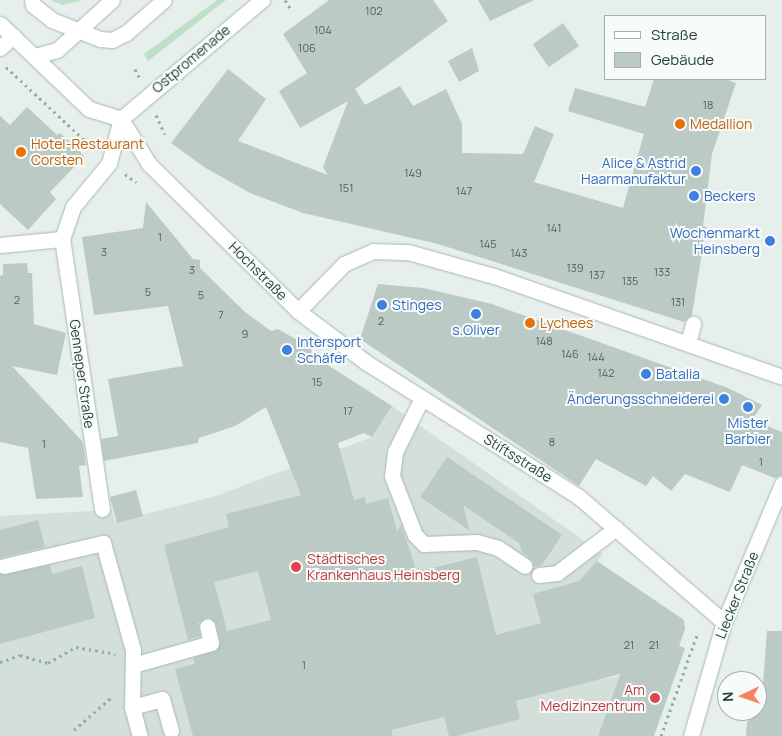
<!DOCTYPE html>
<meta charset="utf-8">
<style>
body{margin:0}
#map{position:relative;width:782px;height:736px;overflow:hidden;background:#e6efeb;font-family:Manrope,sans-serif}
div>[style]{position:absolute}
.built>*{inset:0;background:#d4dfda}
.green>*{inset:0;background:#bfe0c8}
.building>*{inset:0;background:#bbcac4;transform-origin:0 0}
.path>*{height:3px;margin-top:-1.5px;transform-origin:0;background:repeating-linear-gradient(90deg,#86b3a5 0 2.5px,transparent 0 6.5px)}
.roads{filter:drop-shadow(0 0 1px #a8b8b2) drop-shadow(0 0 1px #a8b8b2)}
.service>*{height:15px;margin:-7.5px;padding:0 7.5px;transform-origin:7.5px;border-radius:7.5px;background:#fff}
.pedestrian>*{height:15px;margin:-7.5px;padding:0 7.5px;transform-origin:7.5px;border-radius:7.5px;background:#fff}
.minor>*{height:15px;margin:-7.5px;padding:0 7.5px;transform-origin:7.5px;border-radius:7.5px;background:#fff}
.tertiary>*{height:15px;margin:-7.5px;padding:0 7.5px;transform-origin:7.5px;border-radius:7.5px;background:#fff}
.dots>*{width:14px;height:14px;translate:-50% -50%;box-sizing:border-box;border:2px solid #f7fbf9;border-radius:50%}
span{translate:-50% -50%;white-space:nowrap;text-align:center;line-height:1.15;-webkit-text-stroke:4px #f7fbf9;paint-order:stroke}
.number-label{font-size:11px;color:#4a645c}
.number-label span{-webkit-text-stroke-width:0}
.street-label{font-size:14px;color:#24423a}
.food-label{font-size:14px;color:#c56008}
.left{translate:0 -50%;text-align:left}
.shop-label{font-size:14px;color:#366cbe}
.right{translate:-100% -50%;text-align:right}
.health-label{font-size:14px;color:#be3a42}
.legend{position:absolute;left:604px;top:15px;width:162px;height:65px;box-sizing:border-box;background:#f7fbf9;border:1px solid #a3b1ad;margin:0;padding:6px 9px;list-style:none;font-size:15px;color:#24423a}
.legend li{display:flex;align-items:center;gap:10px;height:25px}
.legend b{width:25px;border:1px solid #a3b1ad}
.north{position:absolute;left:717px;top:671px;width:50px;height:50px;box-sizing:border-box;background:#f7fbf9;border:1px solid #a3b1ad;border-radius:50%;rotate:267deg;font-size:14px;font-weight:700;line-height:20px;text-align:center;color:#24423a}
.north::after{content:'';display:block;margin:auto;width:18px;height:22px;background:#f4845f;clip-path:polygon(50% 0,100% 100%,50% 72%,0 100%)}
</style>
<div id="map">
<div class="built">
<div style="clip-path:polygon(392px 406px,603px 554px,588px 574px,596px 680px,619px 676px,598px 736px,0 736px,0 516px,112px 510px,115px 522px,216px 496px,372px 437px)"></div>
</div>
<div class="green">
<div style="clip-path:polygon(50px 0,82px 0,63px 5px)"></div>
<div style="clip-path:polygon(217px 0,226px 0,148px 61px,144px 54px)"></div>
</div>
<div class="building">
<div style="clip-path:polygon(329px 0,433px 0,448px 21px,355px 89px,365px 105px,400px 86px,413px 106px,446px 89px,462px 124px,462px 153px,523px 154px,535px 126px,554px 134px,534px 182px,623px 208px,644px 134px,568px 111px,575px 88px,645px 107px,654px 79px,725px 79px,736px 83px,712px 154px,703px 226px,706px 227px,692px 315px,684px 322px,438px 244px,303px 213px,250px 193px,204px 167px,171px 143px,228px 69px,266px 99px,238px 141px,328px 175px,323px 167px,348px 101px,300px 128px,279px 91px,307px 73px,283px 34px)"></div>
<div style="clip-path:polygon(478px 0,534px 0,490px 21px)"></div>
<div style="left:563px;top:23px;width:28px;height:37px;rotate:55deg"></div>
<div style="clip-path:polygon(472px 48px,479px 71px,459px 82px,448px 61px)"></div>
<div style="clip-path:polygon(27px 107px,57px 135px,60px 133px,78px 149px,84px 157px,50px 192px,56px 199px,28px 230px,0 204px,0 116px,10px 125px)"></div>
<div style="clip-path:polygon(evenodd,146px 202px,193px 259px,200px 260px,200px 268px,245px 312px,271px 331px,278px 329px,311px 348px,312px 355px,392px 406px,372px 437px,364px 433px,338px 443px,354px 500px,365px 497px,366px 504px,388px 498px,397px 531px,401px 525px,417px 572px,477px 557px,496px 635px,541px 623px,533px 594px,579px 581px,597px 561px,684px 620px,685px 629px,679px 646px,685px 648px,654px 736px,598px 736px,620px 674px,516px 701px,520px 719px,456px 736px,449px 736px,444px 717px,391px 730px,393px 736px,193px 736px,175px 669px,195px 664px,193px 658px,217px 650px,220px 641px,216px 623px,209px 617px,198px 623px,200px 636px,188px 640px,164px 545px,229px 527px,226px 514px,301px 495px,266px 407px,235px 426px,199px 438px,198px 443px,104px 461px,101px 439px,118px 436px,108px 379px,183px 366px,168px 306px,94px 315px,82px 237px,143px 228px,146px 202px,258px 571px,271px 620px,227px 631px,214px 582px,258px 571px)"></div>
<div style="clip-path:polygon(27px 263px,28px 273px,32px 273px,34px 324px,66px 333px,57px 375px,12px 366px,83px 442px,86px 465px,79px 466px,83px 497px,36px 499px,28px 448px,0 442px,0 276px,3px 275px,3px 264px)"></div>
<div style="clip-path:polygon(378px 284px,423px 288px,492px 304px,728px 388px,762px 405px,752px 420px,782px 432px,782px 475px,775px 478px,742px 465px,730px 492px,685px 474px,671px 491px,653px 476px,646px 486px,596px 459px,579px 486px,360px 339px)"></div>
<div style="clip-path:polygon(447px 457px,562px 535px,542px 565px,534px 567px,533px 561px,522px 552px,519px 543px,463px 505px,470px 531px,420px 497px)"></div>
<div style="left:136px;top:490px;width:27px;height:27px;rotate:75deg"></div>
<div style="clip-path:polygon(38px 520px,45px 547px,0 558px,0 530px)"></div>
<div style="clip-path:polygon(50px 565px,52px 574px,82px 566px,95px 618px,0 644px,0 574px)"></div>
<div style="clip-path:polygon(767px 631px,782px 631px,782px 736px,746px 736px,747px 722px,761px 710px)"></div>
</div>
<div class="path">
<div style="left:285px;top:0;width:13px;rotate:58deg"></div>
<div style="left:6px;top:67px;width:119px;rotate:43deg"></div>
<div style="left:135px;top:69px;width:11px;rotate:63deg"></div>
<div style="left:156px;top:115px;width:21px;rotate:65deg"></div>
<div style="left:125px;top:174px;width:14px;rotate:36deg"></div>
<div style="left:0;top:662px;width:21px;rotate:-19deg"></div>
<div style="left:20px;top:655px;width:29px;rotate:16deg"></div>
<div style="left:48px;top:663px;width:32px;rotate:-30deg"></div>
<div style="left:76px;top:647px;width:40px;rotate:10deg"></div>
<div style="left:74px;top:730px;width:50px;rotate:-41deg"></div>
<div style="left:661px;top:736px;width:107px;rotate:-70.4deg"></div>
</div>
<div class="roads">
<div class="service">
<div style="left:32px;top:0;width:5px;rotate:79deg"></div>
<div style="left:33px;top:5px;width:24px;rotate:38deg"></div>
<div style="left:52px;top:20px;width:52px;rotate:21.6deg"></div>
<div style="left:100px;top:39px;width:12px;rotate:5deg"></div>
<div style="left:112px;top:40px;width:16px;rotate:-27deg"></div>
<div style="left:126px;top:33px;width:50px;rotate:-41deg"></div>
<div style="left:35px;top:56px;width:23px;rotate:-15deg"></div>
<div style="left:57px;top:50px;width:74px;rotate:-42.3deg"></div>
<div style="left:0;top:245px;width:62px;rotate:-5.5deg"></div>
<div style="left:422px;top:398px;width:60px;rotate:116.6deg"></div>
<div style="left:395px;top:452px;width:24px;rotate:97deg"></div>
<div style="left:392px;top:476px;width:63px;rotate:68.7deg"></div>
<div style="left:415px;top:535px;width:13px;rotate:45deg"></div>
<div style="left:424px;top:544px;width:53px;rotate:-2.2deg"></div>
<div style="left:477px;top:542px;width:22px;rotate:16deg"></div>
<div style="left:498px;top:548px;width:32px;rotate:34deg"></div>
<div style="left:4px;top:566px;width:102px;rotate:-13.1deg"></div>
<div style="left:103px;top:543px;width:111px;rotate:74.3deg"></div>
<div style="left:133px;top:650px;width:57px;rotate:91deg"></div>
<div style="left:132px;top:707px;width:30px;rotate:75deg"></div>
<div style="left:539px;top:575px;width:18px;rotate:-6deg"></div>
<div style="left:557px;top:573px;width:74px;rotate:-37.3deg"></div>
<div style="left:133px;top:665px;width:81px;rotate:-15.8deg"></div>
<div style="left:211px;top:643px;width:17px;rotate:-103deg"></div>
<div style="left:132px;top:707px;width:31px;rotate:-15deg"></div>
<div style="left:162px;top:699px;width:33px;rotate:74deg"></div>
</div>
<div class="pedestrian">
<div style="left:688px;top:343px;width:20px;rotate:-75deg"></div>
</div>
<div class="minor">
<div style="left:0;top:48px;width:18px;rotate:-43deg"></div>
<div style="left:121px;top:119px;width:53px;rotate:58.1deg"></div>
<div style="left:149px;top:164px;width:209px;rotate:44.6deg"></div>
<div style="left:298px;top:311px;width:86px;rotate:37deg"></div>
<div style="left:367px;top:363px;width:251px;rotate:32.3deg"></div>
<div style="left:579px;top:497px;width:191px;rotate:40.8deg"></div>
<div style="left:298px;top:311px;width:66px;rotate:-45.6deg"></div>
<div style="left:344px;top:264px;width:32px;rotate:-24deg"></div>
<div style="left:373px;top:251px;width:35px;rotate:2deg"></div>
<div style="left:408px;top:252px;width:89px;rotate:15.6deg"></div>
<div style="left:494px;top:276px;width:305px;rotate:19.3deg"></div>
<div style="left:102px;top:509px;width:273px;rotate:-98.4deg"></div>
<div style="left:62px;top:239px;width:34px;rotate:-71deg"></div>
<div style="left:73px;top:207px;width:57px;rotate:-50.7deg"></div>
<div style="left:109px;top:163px;width:46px;rotate:-74.7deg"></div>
<div style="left:691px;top:736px;width:119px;rotate:-73.9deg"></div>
<div style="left:724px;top:622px;width:150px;rotate:-67.2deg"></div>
</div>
<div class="tertiary">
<div style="left:0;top:24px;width:123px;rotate:43.7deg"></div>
<div style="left:89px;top:109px;width:34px;rotate:17deg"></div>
<div style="left:121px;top:119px;width:185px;rotate:-40.2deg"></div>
</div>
</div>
<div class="dots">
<div style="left:680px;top:124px;background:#e8710a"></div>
<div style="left:21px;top:152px;background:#e8710a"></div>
<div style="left:696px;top:171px;background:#3f7fe0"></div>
<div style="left:694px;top:196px;background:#3f7fe0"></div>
<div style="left:770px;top:241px;background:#3f7fe0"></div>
<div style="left:382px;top:305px;background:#3f7fe0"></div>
<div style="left:476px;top:314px;background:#3f7fe0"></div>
<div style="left:530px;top:323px;background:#e8710a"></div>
<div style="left:287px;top:350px;background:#3f7fe0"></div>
<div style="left:646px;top:374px;background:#3f7fe0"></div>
<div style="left:724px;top:399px;background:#3f7fe0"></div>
<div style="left:748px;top:407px;background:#3f7fe0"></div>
<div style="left:296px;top:567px;background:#e0444e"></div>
<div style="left:655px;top:698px;background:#e0444e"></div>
</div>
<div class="number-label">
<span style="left:374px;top:11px">102</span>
<span style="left:323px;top:30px">104</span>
<span style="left:307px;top:48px">106</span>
<span style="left:708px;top:105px">18</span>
<span style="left:413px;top:173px">149</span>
<span style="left:346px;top:188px">151</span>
<span style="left:464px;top:191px">147</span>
<span style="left:554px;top:228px">141</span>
<span style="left:160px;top:237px">1</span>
<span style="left:488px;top:244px">145</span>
<span style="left:104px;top:252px">3</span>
<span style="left:519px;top:253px">143</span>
<span style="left:575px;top:268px">139</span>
<span style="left:192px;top:270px">3</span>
<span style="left:662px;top:272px">133</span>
<span style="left:597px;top:275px">137</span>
<span style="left:630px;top:281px">135</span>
<span style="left:148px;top:292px">5</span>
<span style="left:201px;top:295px">5</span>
<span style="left:17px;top:300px">2</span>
<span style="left:678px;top:302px">131</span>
<span style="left:221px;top:315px">7</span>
<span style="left:381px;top:321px">2</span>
<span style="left:245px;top:334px">9</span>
<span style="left:544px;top:341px">148</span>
<span style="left:570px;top:354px">146</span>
<span style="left:596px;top:357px">144</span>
<span style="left:606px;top:373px">142</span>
<span style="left:317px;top:382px">15</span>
<span style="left:348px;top:411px">17</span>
<span style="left:552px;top:442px">8</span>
<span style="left:44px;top:444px">1</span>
<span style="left:761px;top:462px">1</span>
<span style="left:629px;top:645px">21</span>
<span style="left:654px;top:645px">21</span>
<span style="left:304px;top:665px">1</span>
</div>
<div class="street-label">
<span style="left:191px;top:59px;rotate:-40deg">Ostpromenade</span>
<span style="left:258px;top:271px;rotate:45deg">Hochstraße</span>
<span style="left:82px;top:374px;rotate:82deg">Genneper Straße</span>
<span style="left:518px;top:458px;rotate:32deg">Stiftsstraße</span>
<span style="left:737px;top:595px;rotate:-68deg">Liecker Straße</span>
</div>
<div class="food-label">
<span class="left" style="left:690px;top:124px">Medallion</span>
<span class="left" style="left:31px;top:152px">Hotel-Restaurant<br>Corsten</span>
<span class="left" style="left:540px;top:323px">Lychees</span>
</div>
<div class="shop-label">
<span class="right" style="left:686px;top:171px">Alice &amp; Astrid<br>Haarmanufaktur</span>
<span class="left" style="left:704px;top:196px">Beckers</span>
<span class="right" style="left:760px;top:241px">Wochenmarkt<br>Heinsberg</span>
<span class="left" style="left:392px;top:305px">Stinges</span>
<span style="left:476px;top:330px">s.Oliver</span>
<span class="left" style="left:297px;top:350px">Intersport<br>Schäfer</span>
<span class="left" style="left:656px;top:374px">Batalia</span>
<span class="right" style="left:714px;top:399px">Änderungsschneiderei</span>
<span style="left:748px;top:431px">Mister<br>Barbier</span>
</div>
<div class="health-label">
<span class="left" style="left:307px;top:567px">Städtisches<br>Krankenhaus Heinsberg</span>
<span class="right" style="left:645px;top:698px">Am<br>Medizinzentrum</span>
</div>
<ul class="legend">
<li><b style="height:6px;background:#fff"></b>Straße</li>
<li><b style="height:14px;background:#bbcac4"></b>Gebäude</li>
</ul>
<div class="north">N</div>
</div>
